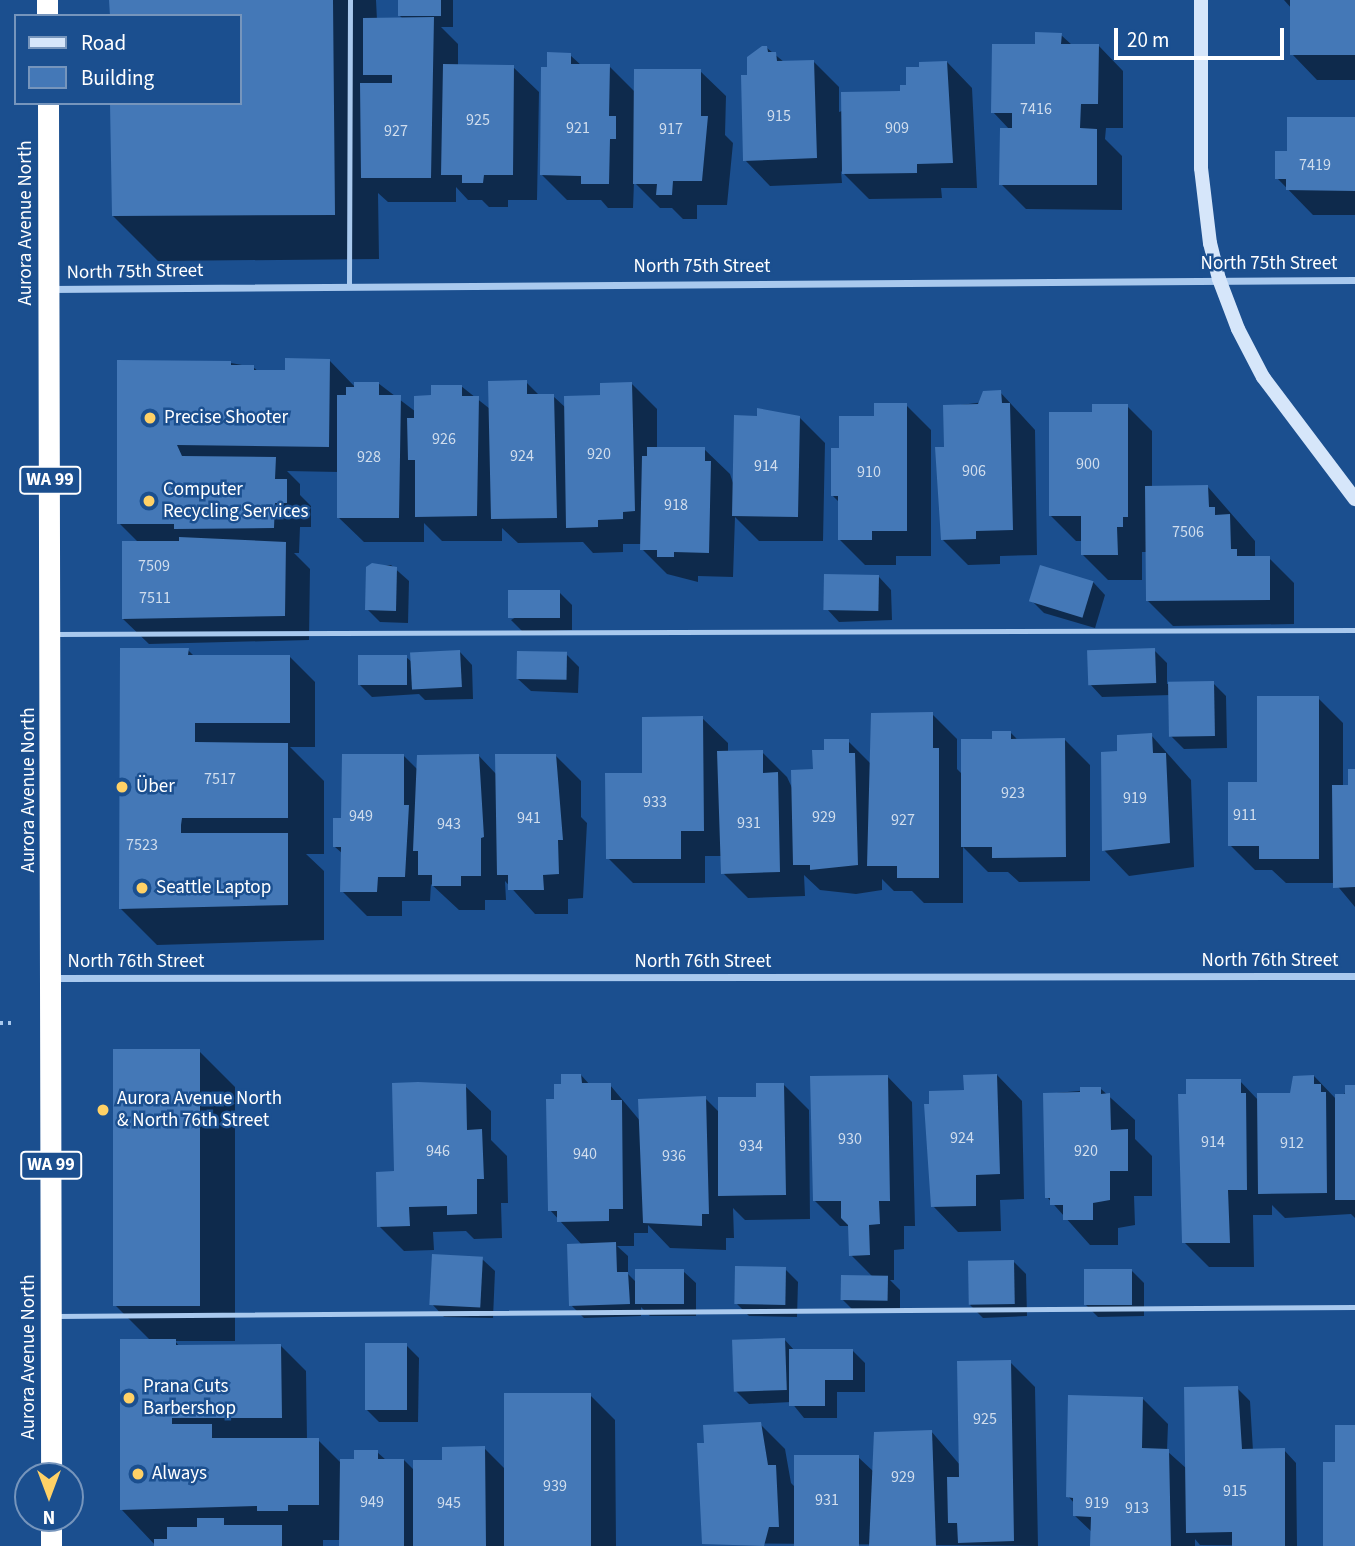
<!DOCTYPE html>
<meta charset="utf-8">
<style>
body{margin:0}
#map{position:relative;width:1355px;height:1546px;overflow:hidden;background:#1b4f8f;font-family:"Source Sans 3",sans-serif}
div>[style]{position:absolute}
.shadow>*{inset:0;background:#0007}
.building>*{inset:0;background:#4478b7;transform-origin:0 0}
.path>*{height:4.5px;margin-top:-2.25px;transform-origin:0;background:repeating-linear-gradient(90deg,#a9c9ee 0 3.5px,transparent 0 8.5px)}
.lane>*{height:5px;margin:-2.5px;padding:0 2.5px;transform-origin:2.5px;border-radius:2.5px;background:#a9c9ee}
.street>*{height:7px;margin:-3.5px;padding:0 3.5px;transform-origin:3.5px;border-radius:3.5px;background:#a9c9ee}
.secondary>*{height:14px;margin:-7px;padding:0 7px;transform-origin:7px;border-radius:7px;background:#d6e6fa}
.highway>*{height:21px;margin:-10.5px;padding:0 10.5px;transform-origin:10.5px;border-radius:10.5px;background:#fff}
.dots>*{width:19px;height:19px;translate:-50% -50%;box-sizing:border-box;border:4px solid #1b4f8f;border-radius:50%}
span{translate:-50% -50%;white-space:nowrap;text-align:center;line-height:1.15;-webkit-text-stroke:5px #1b4f8f;paint-order:stroke}
.number-label{font-size:16px;color:#d0dded}
.number-label span{-webkit-text-stroke-width:0}
.shield-label span{padding:2px 5px;background:#1b4f8f;border:2px solid;border-radius:5px;-webkit-text-stroke-width:0}
.shield-label{font-size:18px;color:#fff;font-weight:700}
.street-label{font-size:19px;color:#fff}
.poi-label{font-size:19px;color:#fff}
.left{translate:0 -50%;text-align:left}
.legend{position:absolute;left:14px;top:14px;width:228px;height:91px;box-sizing:border-box;background:#1b4f8f;border:2px solid #7695bc;margin:0;padding:9px 12px;list-style:none;font-size:21px;color:#fff}
.legend li{display:flex;align-items:center;gap:14px;height:35px}
.legend b{width:35px;border:2px solid #7695bc}
.north{position:absolute;left:14px;top:1462px;width:70px;height:70px;box-sizing:border-box;background:#1b4f8f;border:2px solid #7695bc;border-radius:50%;rotate:180deg;font-size:19px;font-weight:700;line-height:28px;text-align:center;color:#fff}
.north::after{content:'';display:block;margin:auto;width:24px;height:32px;background:#ffd166;clip-path:polygon(50% 0,100% 100%,50% 72%,0 100%)}
.scale{position:absolute;left:1114px;top:28px;width:170px;height:32px;box-sizing:border-box;border:4px solid #fff;border-top:0;padding-left:9px;font-size:21px;line-height:24px;white-space:nowrap;color:#fff;-webkit-text-stroke:5px #1b4f8f;paint-order:stroke}
</style>
<div id="map">
<div class="shadow">
<div style="clip-path:polygon(111px 0,376px 0,377px 20px,404px 20px,399px 15px,399px 0,453px 0,453px 27px,441px 27px,458px 44px,458px 66px,513px 67px,539px 92px,537px 200px,508px 200px,508px 207px,489px 207px,482px 200px,468px 200px,456px 187px,456px 202px,388px 202px,378px 193px,379px 259px,158px 261px,113px 216px,240px 103px,240px 16px)"></div>
<div style="clip-path:polygon(1355px 0,1355px 80px,1317px 80px,1292px 54px,1292px 9px,1284px 0)"></div>
<div style="clip-path:polygon(1061px 35px,1072px 45px,1098px 45px,1123px 71px,1123px 128px,1106px 128px,1105px 139px,1122px 156px,1122px 210px,1026px 209px,1001px 184px,1010px 130px,993px 112px)"></div>
<div style="clip-path:polygon(767px 48px,784px 62px,813px 61px,839px 87px,839px 112px,901px 92px,947px 62px,972px 88px,977px 188px,941px 188px,942px 198px,869px 199px,841px 171px,842px 183px,770px 186px,745px 160px,749px 76px)"></div>
<div style="clip-path:polygon(570px 55px,582px 66px,609px 66px,635px 92px,700px 71px,726px 96px,725px 135px,733px 143px,727px 205px,697px 205px,697px 219px,683px 219px,672px 208px,660px 208px,634px 182px,633px 208px,608px 208px,601px 200px,567px 200px,541px 174px,549px 69px)"></div>
<div style="clip-path:polygon(1355px 121px,1355px 215px,1313px 215px,1277px 178px,1289px 153px)"></div>
<div style="clip-path:polygon(330px 361px,356px 388px,378px 383px,416px 412px,433px 397px,461px 386px,490px 409px,526px 382px,540px 396px,553px 396px,566px 408px,631px 383px,657px 409px,657px 448px,704px 449px,730px 474px,734px 486px,799px 417px,825px 443px,823px 541px,759px 541px,735px 517px,733px 577px,698px 576px,698px 582px,667px 574px,642px 549px,642px 544px,623px 544px,623px 552px,593px 553px,583px 542px,518px 543px,502px 528px,502px 541px,442px 541px,424px 523px,424px 542px,364px 542px,338px 517px,339px 472px,287px 471px,300px 484px,300px 495px,311px 506px,311px 527px,300px 527px,299px 553px,294px 553px,310px 569px,309px 640px,149px 644px,123px 619px,139px 543px,119px 523px,231px 363px,253px 367px,259px 372px,286px 372px)"></div>
<div style="clip-path:polygon(1000px 392px,1035px 430px,1037px 555px,1000px 556px,1000px 564px,968px 565px,943px 540px,945px 407px,984px 402px)"></div>
<div style="clip-path:polygon(906px 405px,931px 430px,931px 556px,896px 556px,896px 565px,865px 565px,840px 540px,840px 503px,833px 496px,841px 450px,876px 417px)"></div>
<div style="clip-path:polygon(1127px 406px,1152px 431px,1152px 488px,1208px 487px,1255px 541px,1255px 558px,1269px 558px,1294px 583px,1294px 624px,1173px 626px,1148px 601px,1148px 552px,1142px 552px,1142px 580px,1108px 580px,1083px 555px,1083px 541px,1076px 541px,1050px 515px,1094px 414px)"></div>
<div style="clip-path:polygon(391px 565px,409px 581px,408px 623px,380px 622px,367px 609px,368px 568px)"></div>
<div style="clip-path:polygon(879px 577px,891px 590px,892px 620px,839px 622px,827px 609px)"></div>
<div style="clip-path:polygon(1093px 582px,1105px 595px,1095px 628px,1044px 613px,1031px 600px)"></div>
<div style="clip-path:polygon(559px 592px,572px 605px,572px 630px,523px 632px,511px 620px)"></div>
<div style="clip-path:polygon(188px 650px,195px 657px,290px 657px,315px 682px,315px 747px,290px 747px,324px 781px,324px 854px,306px 854px,324px 871px,324px 940px,157px 945px,121px 909px)"></div>
<div style="clip-path:polygon(1154px 650px,1167px 663px,1167px 684px,1213px 683px,1226px 696px,1227px 748px,1184px 749px,1171px 736px,1171px 695px,1102px 697px,1090px 684px)"></div>
<div style="clip-path:polygon(460px 652px,472px 665px,473px 699px,425px 700px,419px 694px,372px 697px,359px 684px,406px 657px,412px 662px)"></div>
<div style="clip-path:polygon(566px 654px,579px 667px,578px 693px,531px 691px,518px 679px)"></div>
<div style="clip-path:polygon(1318px 698px,1343px 723px,1343px 786px,1350px 786px,1355px 770px,1355px 907px,1335px 883px,1286px 883px,1272px 870px,1255px 870px,1230px 845px,1258px 783px)"></div>
<div style="clip-path:polygon(932px 714px,957px 739px,957px 769px,962px 774px,994px 740px,1011px 733px,1018px 740px,1064px 739px,1090px 765px,1090px 881px,1019px 882px,1008px 872px,988px 872px,963px 847px,963px 903px,924px 903px,912px 891px,894px 891px,882px 879px,882px 890px,856px 894px,820px 890px,804px 875px,805px 896px,748px 898px,723px 873px,722px 856px,705px 856px,705px 883px,633px 883px,608px 858px,644px 775px,702px 718px,728px 743px,728px 752px,762px 752px,787px 777px,793px 790px,815px 770px,826px 752px,848px 741px,871px 764px)"></div>
<div style="clip-path:polygon(1151px 735px,1191px 780px,1194px 867px,1129px 876px,1104px 850px,1119px 752px)"></div>
<div style="clip-path:polygon(403px 755px,418px 770px,479px 756px,497px 775px,555px 755px,581px 781px,581px 817px,587px 823px,583px 898px,568px 899px,568px 914px,535px 914px,505px 881px,506px 900px,485px 900px,485px 910px,459px 910px,431px 884px,430px 901px,402px 901px,402px 916px,367px 916px,342px 891px,343px 854px,335px 847px,343px 820px)"></div>
<div style="clip-path:polygon(199px 1051px,235px 1087px,235px 1341px,175px 1341px,180px 1347px,281px 1346px,306px 1371px,307px 1440px,318px 1440px,342px 1464px,377px 1452px,386px 1460px,404px 1460px,415px 1471px,484px 1448px,506px 1470px,590px 1395px,615px 1420px,616px 1546px,341px 1546px,341px 1540px,323px 1540px,323px 1546px,156px 1546px,122px 1510px,151px 1341px,115px 1305px)"></div>
<div style="clip-path:polygon(581px 1075px,590px 1085px,610px 1085px,641px 1122px,705px 1098px,720px 1113px,784px 1085px,809px 1110px,810px 1219px,745px 1220px,733px 1208px,734px 1238px,726px 1238px,726px 1250px,670px 1248px,648px 1225px,648px 1233px,634px 1233px,634px 1246px,617px 1246px,628px 1256px,628px 1274px,637px 1283px,683px 1271px,696px 1283px,696px 1316px,650px 1316px,641px 1307px,641px 1316px,584px 1318px,571px 1305px,582px 1245px,550px 1210px,556px 1101px,563px 1086px)"></div>
<div style="clip-path:polygon(997px 1075px,1022px 1101px,1024px 1199px,1000px 1200px,1001px 1231px,958px 1232px,933px 1206px,966px 1091px)"></div>
<div style="clip-path:polygon(887px 1076px,912px 1102px,915px 1226px,904px 1226px,904px 1249px,894px 1250px,894px 1280px,890px 1280px,900px 1290px,900px 1313px,855px 1312px,842px 1299px,873px 1277px,851px 1255px,850px 1226px,840px 1226px,815px 1201px)"></div>
<div style="clip-path:polygon(1314px 1076px,1336px 1099px,1355px 1087px,1355px 1218px,1351px 1214px,1285px 1218px,1272px 1205px,1272px 1215px,1253px 1215px,1254px 1267px,1209px 1267px,1184px 1242px,1240px 1081px,1258px 1100px,1292px 1095px)"></div>
<div style="clip-path:polygon(465px 1086px,491px 1111px,491px 1140px,507px 1156px,508px 1203px,501px 1203px,502px 1238px,474px 1239px,466px 1231px,433px 1232px,434px 1250px,404px 1251px,379px 1226px,395px 1173px)"></div>
<div style="clip-path:polygon(1101px 1089px,1135px 1120px,1135px 1139px,1152px 1156px,1152px 1196px,1134px 1196px,1135px 1225px,1118px 1228px,1118px 1245px,1090px 1245px,1047px 1197px,1045px 1094px)"></div>
<div style="clip-path:polygon(482px 1259px,495px 1271px,493px 1318px,444px 1317px,432px 1304px)"></div>
<div style="clip-path:polygon(1013px 1261px,1026px 1274px,1027px 1316px,983px 1318px,970px 1305px)"></div>
<div style="clip-path:polygon(785px 1269px,798px 1282px,797px 1317px,749px 1316px,736px 1303px)"></div>
<div style="clip-path:polygon(1132px 1271px,1144px 1283px,1144px 1316px,1098px 1317px,1085px 1304px)"></div>
<div style="clip-path:polygon(784px 1339px,795px 1351px,853px 1351px,865px 1363px,865px 1392px,837px 1392px,837px 1418px,804px 1418px,791px 1402px,749px 1404px,736px 1391px)"></div>
<div style="clip-path:polygon(406px 1345px,419px 1358px,418px 1422px,379px 1422px,366px 1409px)"></div>
<div style="clip-path:polygon(1010px 1362px,1035px 1387px,1038px 1546px,704px 1543px,706px 1444px,760px 1424px,785px 1449px,791px 1483px,796px 1488px,858px 1457px,874px 1472px,931px 1431px,960px 1465px)"></div>
<div style="clip-path:polygon(1237px 1388px,1250px 1401px,1253px 1451px,1284px 1450px,1296px 1463px,1297px 1546px,1200px 1545px,1195px 1539px,1195px 1546px,1092px 1546px,1093px 1533px,1074px 1515px,1074px 1503px,1068px 1496px,1142px 1398px,1168px 1424px,1167px 1451px,1187px 1469px)"></div>
</div>
<div class="building">
<div style="clip-path:polygon(109px 0,333px 0,335px 215px,112px 216px,110px 103px,240px 103px,240px 16px,110px 16px)"></div>
<div style="left:398px;top:0;width:43px;height:16px"></div>
<div style="left:1290px;top:0;width:65px;height:55px"></div>
<div style="clip-path:polygon(434px 17px,431px 178px,361px 178px,360px 83px,392px 83px,392px 75px,363px 75px,363px 18px)"></div>
<div style="clip-path:polygon(1035px 32px,1062px 33px,1061px 44px,1099px 44px,1098px 104px,1081px 104px,1080px 128px,1097px 129px,1097px 185px,999px 185px,1000px 128px,1012px 128px,1012px 113px,991px 113px,992px 44px,1035px 44px)"></div>
<div style="clip-path:polygon(762px 46px,767px 46px,768px 52px,776px 52px,777px 61px,814px 60px,817px 158px,743px 161px,741px 75px,747px 75px,747px 57px)"></div>
<div style="clip-path:polygon(547px 52px,571px 53px,571px 64px,610px 64px,609px 116px,616px 116px,616px 139px,610px 139px,609px 184px,581px 184px,581px 176px,540px 175px,541px 67px,547px 67px)"></div>
<div style="clip-path:polygon(947px 61px,953px 163px,917px 164px,917px 173px,842px 174px,841px 92px,900px 91px,900px 85px,906px 85px,906px 67px,919px 67px,919px 62px)"></div>
<div style="clip-path:polygon(443px 64px,514px 65px,513px 175px,484px 175px,483px 183px,462px 183px,462px 175px,441px 175px)"></div>
<div style="clip-path:polygon(634px 69px,701px 69px,701px 116px,708px 116px,702px 181px,673px 181px,672px 195px,656px 195px,657px 184px,633px 184px)"></div>
<div style="clip-path:polygon(1287px 117px,1355px 117px,1355px 191px,1286px 190px,1286px 179px,1275px 179px,1275px 151px,1287px 151px)"></div>
<div style="clip-path:polygon(285px 358px,330px 359px,329px 447px,177px 445px,182px 456px,276px 457px,275px 479px,287px 479px,287px 503px,275px 503px,274px 528px,174px 529px,174px 524px,117px 524px,117px 360px,231px 361px,231px 365px,254px 365px,254px 370px,285px 370px)"></div>
<div style="clip-path:polygon(527px 380px,527px 394px,554px 394px,557px 518px,491px 519px,488px 381px)"></div>
<div style="clip-path:polygon(354px 382px,379px 382px,379px 395px,401px 395px,399px 518px,337px 518px,337px 395px,346px 395px,346px 387px,354px 387px)"></div>
<div style="clip-path:polygon(632px 382px,635px 511px,623px 512px,623px 519px,598px 520px,598px 527px,566px 528px,564px 396px,600px 395px,600px 383px)"></div>
<div style="clip-path:polygon(431px 385px,462px 385px,462px 396px,479px 396px,477px 516px,415px 517px,415px 460px,408px 460px,407px 418px,414px 418px,414px 396px,431px 395px)"></div>
<div style="clip-path:polygon(1001px 390px,1002px 403px,1010px 403px,1013px 530px,976px 531px,976px 539px,941px 540px,935px 447px,944px 447px,943px 405px,978px 404px,983px 391px)"></div>
<div style="clip-path:polygon(874px 403px,907px 403px,907px 531px,872px 531px,872px 540px,838px 540px,838px 496px,831px 496px,831px 448px,839px 448px,839px 416px,874px 416px)"></div>
<div style="clip-path:polygon(1092px 404px,1128px 404px,1128px 517px,1123px 517px,1123px 527px,1117px 527px,1118px 555px,1081px 555px,1081px 516px,1049px 516px,1049px 412px,1092px 412px)"></div>
<div style="clip-path:polygon(757px 408px,800px 416px,798px 517px,732px 516px,734px 415px,757px 416px)"></div>
<div style="clip-path:polygon(647px 447px,705px 447px,705px 461px,711px 461px,709px 553px,674px 552px,674px 557px,657px 557px,657px 550px,640px 550px,642px 456px,647px 456px)"></div>
<div style="clip-path:polygon(1208px 485px,1209px 507px,1215px 507px,1215px 515px,1230px 514px,1231px 549px,1237px 549px,1237px 556px,1270px 556px,1270px 600px,1146px 601px,1145px 486px)"></div>
<div style="clip-path:polygon(179px 537px,286px 542px,285px 616px,122px 619px,122px 541px,179px 541px)"></div>
<div style="clip-path:polygon(372px 563px,397px 567px,396px 611px,365px 610px,366px 567px)"></div>
<div style="left:1040px;top:565px;width:56px;height:38px;rotate:17deg"></div>
<div style="left:824px;top:574px;width:55px;height:36px;rotate:1deg"></div>
<div style="left:560px;top:590px;width:28px;height:52px;rotate:90deg"></div>
<div style="clip-path:polygon(120px 648px,189px 648px,188px 655px,290px 655px,290px 723px,195px 723px,195px 742px,288px 743px,288px 818px,182px 818px,181px 825px,181px 833px,288px 833px,288px 905px,119px 909px)"></div>
<div style="left:1155px;top:648px;width:35px;height:68px;rotate:88deg"></div>
<div style="left:460px;top:650px;width:37px;height:50px;rotate:87deg"></div>
<div style="left:517px;top:651px;width:50px;height:28px;rotate:1deg"></div>
<div style="left:358px;top:655px;width:49px;height:30px"></div>
<div style="left:1214px;top:681px;width:55px;height:46px;rotate:89deg"></div>
<div style="clip-path:polygon(1257px 696px,1319px 696px,1319px 859px,1259px 859px,1259px 846px,1228px 846px,1228px 782px,1257px 782px)"></div>
<div style="clip-path:polygon(933px 712px,933px 748px,939px 748px,939px 878px,897px 878px,897px 866px,867px 866px,871px 713px)"></div>
<div style="clip-path:polygon(703px 716px,704px 831px,681px 831px,681px 859px,606px 859px,605px 773px,642px 773px,642px 717px)"></div>
<div style="clip-path:polygon(992px 731px,1011px 731px,1011px 739px,1065px 738px,1066px 857px,992px 858px,992px 847px,961px 847px,961px 739px,992px 739px)"></div>
<div style="clip-path:polygon(1152px 733px,1153px 753px,1166px 753px,1170px 843px,1102px 851px,1101px 752px,1117px 751px,1117px 735px)"></div>
<div style="clip-path:polygon(824px 739px,849px 739px,849px 753px,855px 753px,858px 865px,810px 870px,810px 865px,793px 865px,791px 770px,813px 769px,812px 750px,824px 750px)"></div>
<div style="clip-path:polygon(763px 750px,763px 773px,778px 772px,780px 872px,721px 874px,717px 751px)"></div>
<div style="clip-path:polygon(342px 754px,404px 754px,404px 805px,409px 805px,405px 877px,378px 877px,377px 892px,340px 892px,341px 847px,333px 847px,333px 818px,341px 818px)"></div>
<div style="clip-path:polygon(479px 754px,484px 837px,481px 838px,481px 876px,461px 876px,461px 886px,432px 886px,432px 875px,418px 875px,418px 851px,413px 851px,417px 755px)"></div>
<div style="clip-path:polygon(495px 754px,556px 754px,563px 840px,558px 840px,559px 874px,543px 875px,544px 890px,508px 890px,508px 875px,497px 875px)"></div>
<div style="clip-path:polygon(1348px 769px,1355px 769px,1355px 887px,1333px 888px,1332px 785px,1348px 785px)"></div>
<div style="left:113px;top:1049px;width:87px;height:257px"></div>
<div style="clip-path:polygon(561px 1074px,581px 1074px,582px 1083px,611px 1083px,611px 1100px,622px 1100px,623px 1209px,609px 1209px,609px 1221px,557px 1222px,557px 1211px,548px 1211px,546px 1099px,554px 1099px,554px 1084px,561px 1084px)"></div>
<div style="clip-path:polygon(997px 1074px,1000px 1174px,976px 1175px,976px 1206px,931px 1207px,924px 1104px,929px 1104px,929px 1091px,964px 1090px,963px 1075px)"></div>
<div style="clip-path:polygon(888px 1075px,890px 1201px,879px 1201px,880px 1224px,869px 1225px,870px 1255px,849px 1256px,848px 1225px,841px 1218px,841px 1201px,813px 1201px,810px 1076px)"></div>
<div style="clip-path:polygon(1314px 1075px,1314px 1084px,1321px 1084px,1321px 1092px,1326px 1092px,1327px 1193px,1258px 1194px,1257px 1093px,1290px 1093px,1293px 1076px)"></div>
<div style="clip-path:polygon(1186px 1079px,1241px 1079px,1241px 1093px,1246px 1093px,1247px 1190px,1228px 1190px,1230px 1243px,1182px 1243px,1178px 1094px,1186px 1094px)"></div>
<div style="clip-path:polygon(418px 1082px,466px 1084px,467px 1130px,482px 1129px,484px 1179px,477px 1179px,477px 1214px,447px 1215px,447px 1206px,409px 1207px,410px 1226px,377px 1227px,376px 1172px,394px 1171px,392px 1083px)"></div>
<div style="clip-path:polygon(756px 1083px,784px 1083px,786px 1195px,718px 1196px,718px 1097px,756px 1097px)"></div>
<div style="clip-path:polygon(1345px 1085px,1355px 1085px,1355px 1200px,1335px 1200px,1335px 1094px,1345px 1094px)"></div>
<div style="clip-path:polygon(1080px 1087px,1101px 1087px,1101px 1094px,1110px 1093px,1111px 1130px,1128px 1129px,1128px 1171px,1110px 1171px,1110px 1200px,1093px 1203px,1093px 1220px,1063px 1220px,1063px 1205px,1050px 1205px,1050px 1198px,1045px 1198px,1043px 1093px,1080px 1092px)"></div>
<div style="clip-path:polygon(706px 1096px,709px 1214px,702px 1214px,702px 1226px,643px 1223px,638px 1099px)"></div>
<div style="clip-path:polygon(616px 1242px,617px 1272px,628px 1272px,630px 1304px,569px 1306px,567px 1244px)"></div>
<div style="left:432px;top:1254px;width:51px;height:51px;rotate:3deg"></div>
<div style="left:1014px;top:1260px;width:44px;height:46px;rotate:89deg"></div>
<div style="left:735px;top:1266px;width:51px;height:38px;rotate:1deg"></div>
<div style="left:635px;top:1269px;width:49px;height:35px"></div>
<div style="left:1084px;top:1269px;width:48px;height:36px"></div>
<div style="left:841px;top:1275px;width:47px;height:25px;rotate:1deg"></div>
<div style="left:785px;top:1338px;width:52px;height:53px;rotate:88deg"></div>
<div style="clip-path:polygon(120px 1339px,176px 1339px,176px 1345px,281px 1344px,282px 1418px,172px 1418px,172px 1424px,212px 1424px,212px 1438px,319px 1438px,319px 1505px,288px 1505px,288px 1511px,257px 1511px,257px 1506px,120px 1510px)"></div>
<div style="left:365px;top:1343px;width:42px;height:67px"></div>
<div style="clip-path:polygon(789px 1349px,853px 1349px,853px 1380px,825px 1380px,825px 1406px,789px 1406px)"></div>
<div style="clip-path:polygon(1011px 1360px,1014px 1541px,958px 1543px,957px 1523px,948px 1523px,947px 1477px,959px 1477px,957px 1361px)"></div>
<div style="clip-path:polygon(1238px 1386px,1242px 1449px,1285px 1448px,1285px 1546px,1232px 1546px,1232px 1532px,1186px 1533px,1184px 1387px)"></div>
<div style="left:504px;top:1393px;width:87px;height:153px"></div>
<div style="clip-path:polygon(1068px 1395px,1143px 1397px,1142px 1448px,1169px 1449px,1171px 1546px,1090px 1546px,1091px 1517px,1073px 1516px,1073px 1498px,1066px 1497px)"></div>
<div style="clip-path:polygon(761px 1422px,768px 1465px,776px 1465px,779px 1527px,769px 1527px,764px 1546px,702px 1544px,697px 1443px,704px 1443px,703px 1425px)"></div>
<div style="clip-path:polygon(1335px 1425px,1355px 1425px,1355px 1546px,1323px 1546px,1323px 1462px,1335px 1462px)"></div>
<div style="clip-path:polygon(932px 1430px,936px 1546px,869px 1546px,874px 1432px)"></div>
<div style="clip-path:polygon(485px 1446px,486px 1546px,413px 1546px,413px 1460px,442px 1460px,442px 1447px)"></div>
<div style="clip-path:polygon(354px 1450px,378px 1450px,378px 1459px,404px 1459px,404px 1546px,339px 1546px,340px 1459px,354px 1459px)"></div>
<div style="left:794px;top:1455px;width:65px;height:91px"></div>
<div style="clip-path:polygon(197px 1518px,224px 1518px,224px 1525px,282px 1525px,282px 1546px,154px 1546px,154px 1539px,167px 1539px,167px 1527px,197px 1527px)"></div>
</div>
<div class="path">
<div style="left:0;top:1023px;width:11px"></div>
</div>
<div class="lane">
<div style="left:349px;top:286px;width:286px;rotate:-89.8deg"></div>
<div style="left:54px;top:634px;width:1301px;rotate:-0.18deg"></div>
<div style="left:55px;top:1316px;width:1300px;rotate:-0.4deg"></div>
</div>
<div class="street">
<div style="left:50px;top:289px;width:1305px;rotate:-0.4deg"></div>
<div style="left:54px;top:978px;width:1301px;rotate:-0.09deg"></div>
</div>
<div class="secondary">
<div style="left:1201px;top:0;width:168px;rotate:90deg"></div>
<div style="left:1201px;top:168px;width:76px;rotate:83.2deg"></div>
<div style="left:1210px;top:243px;width:37px;rotate:76deg"></div>
<div style="left:1219px;top:279px;width:53px;rotate:69.2deg"></div>
<div style="left:1238px;top:329px;width:54px;rotate:62.5deg"></div>
<div style="left:1263px;top:377px;width:153px;rotate:53deg"></div>
</div>
<div class="highway">
<div style="left:47px;top:0;width:16px;rotate:90deg"></div>
<div style="left:48px;top:103px;width:1373px;rotate:89.87deg"></div>
<div style="left:51px;top:1546px;width:28px;rotate:-90deg"></div>
</div>
<div class="dots">
<div style="left:150px;top:418px;background:#ffd166"></div>
<div style="left:149px;top:501px;background:#ffd166"></div>
<div style="left:122px;top:787px;background:#ffd166"></div>
<div style="left:142px;top:888px;background:#ffd166"></div>
<div style="left:103px;top:1110px;background:#ffd166"></div>
<div style="left:129px;top:1398px;background:#ffd166"></div>
<div style="left:138px;top:1474px;background:#ffd166"></div>
</div>
<div class="number-label">
<span style="left:1036px;top:109px">7416</span>
<span style="left:779px;top:116px">915</span>
<span style="left:478px;top:120px">925</span>
<span style="left:578px;top:128px">921</span>
<span style="left:897px;top:128px">909</span>
<span style="left:671px;top:129px">917</span>
<span style="left:396px;top:131px">927</span>
<span style="left:1315px;top:165px">7419</span>
<span style="left:444px;top:439px">926</span>
<span style="left:599px;top:454px">920</span>
<span style="left:522px;top:456px">924</span>
<span style="left:369px;top:457px">928</span>
<span style="left:1088px;top:464px">900</span>
<span style="left:766px;top:466px">914</span>
<span style="left:974px;top:471px">906</span>
<span style="left:869px;top:472px">910</span>
<span style="left:676px;top:505px">918</span>
<span style="left:1188px;top:532px">7506</span>
<span style="left:154px;top:566px">7509</span>
<span style="left:155px;top:598px">7511</span>
<span style="left:220px;top:779px">7517</span>
<span style="left:1013px;top:793px">923</span>
<span style="left:1135px;top:798px">919</span>
<span style="left:655px;top:802px">933</span>
<span style="left:1245px;top:815px">911</span>
<span style="left:361px;top:816px">949</span>
<span style="left:824px;top:817px">929</span>
<span style="left:529px;top:818px">941</span>
<span style="left:903px;top:820px">927</span>
<span style="left:749px;top:823px">931</span>
<span style="left:449px;top:824px">943</span>
<span style="left:142px;top:845px">7523</span>
<span style="left:962px;top:1138px">924</span>
<span style="left:850px;top:1139px">930</span>
<span style="left:1213px;top:1142px">914</span>
<span style="left:1292px;top:1143px">912</span>
<span style="left:751px;top:1146px">934</span>
<span style="left:438px;top:1151px">946</span>
<span style="left:1086px;top:1151px">920</span>
<span style="left:585px;top:1154px">940</span>
<span style="left:674px;top:1156px">936</span>
<span style="left:985px;top:1419px">925</span>
<span style="left:903px;top:1477px">929</span>
<span style="left:555px;top:1486px">939</span>
<span style="left:1235px;top:1491px">915</span>
<span style="left:827px;top:1500px">931</span>
<span style="left:372px;top:1502px">949</span>
<span style="left:449px;top:1503px">945</span>
<span style="left:1097px;top:1503px">919</span>
<span style="left:1137px;top:1508px">913</span>
</div>
<div class="shield-label">
<span style="left:50px;top:480px">WA 99</span>
<span style="left:51px;top:1165px">WA 99</span>
</div>
<div class="street-label">
<span style="left:26px;top:223px;rotate:-90deg">Aurora Avenue North</span>
<span style="left:1269px;top:264px">North 75th Street</span>
<span style="left:702px;top:267px">North 75th Street</span>
<span style="left:135px;top:272px;rotate:-1deg">North 75th Street</span>
<span style="left:29px;top:790px;rotate:-90deg">Aurora Avenue North</span>
<span style="left:1270px;top:961px">North 76th Street</span>
<span style="left:136px;top:962px">North 76th Street</span>
<span style="left:703px;top:962px">North 76th Street</span>
<span style="left:29px;top:1357px;rotate:-90deg">Aurora Avenue North</span>
</div>
<div class="poi-label">
<span class="left" style="left:164px;top:418px">Precise Shooter</span>
<span class="left" style="left:163px;top:501px">Computer<br>Recycling Services</span>
<span class="left" style="left:136px;top:787px">Über</span>
<span class="left" style="left:156px;top:888px">Seattle Laptop</span>
<span class="left" style="left:117px;top:1110px">Aurora Avenue North<br>&amp; North 76th Street</span>
<span class="left" style="left:143px;top:1398px">Prana Cuts<br>Barbershop</span>
<span class="left" style="left:152px;top:1474px">Always</span>
</div>
<ul class="legend">
<li><b style="height:9px;background:#d6e6fa"></b>Road</li>
<li><b style="height:19px;background:#4478b7"></b>Building</li>
</ul>
<div class="north">N</div>
<div class="scale">20 m</div>
</div>
